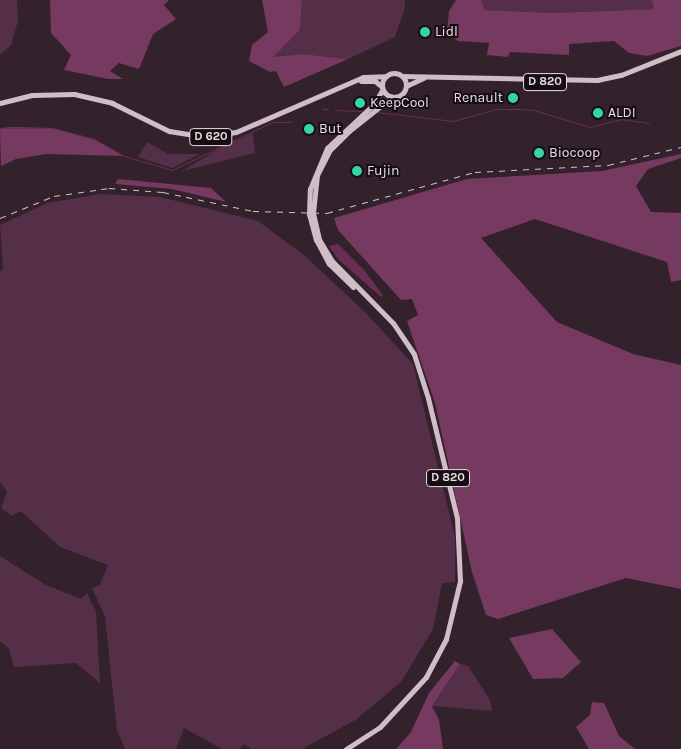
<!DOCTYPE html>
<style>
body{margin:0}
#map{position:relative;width:681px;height:749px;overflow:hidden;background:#33222c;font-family:Karla,sans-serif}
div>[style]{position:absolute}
.green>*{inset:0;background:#552e47}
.forest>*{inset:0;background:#763960}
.water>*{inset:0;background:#6a2e55}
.stream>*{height:1px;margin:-0.5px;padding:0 0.5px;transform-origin:0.5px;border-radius:0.5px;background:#6a2e55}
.primary>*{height:5px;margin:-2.5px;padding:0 2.5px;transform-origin:2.5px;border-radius:2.5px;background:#d1bdc8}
.primary>.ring{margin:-2.5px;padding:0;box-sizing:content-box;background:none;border:5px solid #d1bdc8;border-radius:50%}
.rail>*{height:1px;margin-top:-0.5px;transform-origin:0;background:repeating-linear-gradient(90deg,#cec1c9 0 6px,transparent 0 12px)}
.dots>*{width:14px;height:14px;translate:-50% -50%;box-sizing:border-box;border:2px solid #160e13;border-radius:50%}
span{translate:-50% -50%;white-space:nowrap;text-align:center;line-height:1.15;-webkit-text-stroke:4px #160e13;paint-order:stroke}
.shield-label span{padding:1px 4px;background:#160e13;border:1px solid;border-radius:4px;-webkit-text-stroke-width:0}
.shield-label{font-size:12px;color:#eadee5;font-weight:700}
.poi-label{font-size:14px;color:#eadee5}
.left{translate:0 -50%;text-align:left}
.right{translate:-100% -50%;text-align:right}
</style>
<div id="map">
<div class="green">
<div style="clip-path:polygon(0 0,17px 0,18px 21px,11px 45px,0 55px)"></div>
<div style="clip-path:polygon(302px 0,405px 0,405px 7px,395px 37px,348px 59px,303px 54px,272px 57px,300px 30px)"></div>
<div style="clip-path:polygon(481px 0,652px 0,655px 9px,553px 13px,485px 10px)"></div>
<div style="clip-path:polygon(253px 133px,255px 153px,182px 171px,224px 146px)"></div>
<div style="clip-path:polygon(147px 142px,168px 154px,200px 154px,172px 168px,138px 157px)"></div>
<div style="clip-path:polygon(100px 194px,160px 197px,258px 221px,305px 256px,365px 312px,413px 364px,455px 537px,455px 582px,442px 583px,433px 629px,401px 682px,357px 719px,302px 749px,251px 749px,244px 744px,239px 749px,222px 749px,184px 728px,176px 749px,125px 749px,117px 730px,105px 617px,92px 588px,100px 585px,108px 565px,60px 547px,21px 511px,12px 516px,1px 508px,7px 492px,0 482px,0 272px,3px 269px,0 225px,47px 203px)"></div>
<div style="clip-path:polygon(0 556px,46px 585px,81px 599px,87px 593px,96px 612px,100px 683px,76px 663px,14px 667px,9px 649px,0 641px)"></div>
<div style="clip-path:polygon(460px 664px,468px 666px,490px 700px,492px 711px,432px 706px)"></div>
</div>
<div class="forest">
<div style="clip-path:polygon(50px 0,169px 0,164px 5px,176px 19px,153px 34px,139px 69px,119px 63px,110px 71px,123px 79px,108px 79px,64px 70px,71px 55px,51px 33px)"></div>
<div style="clip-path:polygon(262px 0,302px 0,300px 30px,273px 57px,303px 54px,348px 59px,284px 87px,276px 71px,270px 72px,249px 61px,252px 45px,268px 32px)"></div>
<div style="clip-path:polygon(456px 0,481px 0,485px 10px,553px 13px,654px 9px,652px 0,681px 0,681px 46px,647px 56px,629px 53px,614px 41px,569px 44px,569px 55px,510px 52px,508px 57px,487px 55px,489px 43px,458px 41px,447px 32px,449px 11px)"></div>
<div style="clip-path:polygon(13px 127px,52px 128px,94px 139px,124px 156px,46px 154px,16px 159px,1px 166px,0 128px)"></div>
<div style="clip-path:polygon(681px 154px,681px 158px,648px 169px,636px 186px,651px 212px,681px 213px,681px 280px,671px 282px,667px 262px,535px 219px,481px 238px,557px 322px,633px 354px,681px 365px,681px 589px,626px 578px,498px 619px,486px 615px,472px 572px,435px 403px,407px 321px,418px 315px,412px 299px,401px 300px,338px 230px,334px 218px,467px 179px,602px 171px)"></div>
<div style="clip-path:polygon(118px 179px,211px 188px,226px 202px,172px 189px,115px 184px)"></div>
<div style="clip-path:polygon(552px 629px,581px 662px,563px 678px,533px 679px,509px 638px)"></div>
<div style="clip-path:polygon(455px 661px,460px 664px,432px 706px,439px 720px,443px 749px,396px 749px,411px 732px,429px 693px)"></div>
<div style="clip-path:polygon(592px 702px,604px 703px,619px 736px,635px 749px,589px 749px,576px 727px,590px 715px)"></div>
</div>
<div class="water">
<div style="clip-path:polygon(338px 244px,364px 270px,383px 295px,381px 297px,338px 259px,329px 246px)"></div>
</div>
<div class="stream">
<div style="left:322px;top:109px;width:6px"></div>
<div style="left:335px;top:110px;width:27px;rotate:2deg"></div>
<div style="left:376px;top:112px;width:78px;rotate:6.7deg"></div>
<div style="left:453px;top:121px;width:46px;rotate:-15.3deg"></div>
<div style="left:497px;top:109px;width:22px"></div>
<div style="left:519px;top:109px;width:15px;rotate:4deg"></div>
<div style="left:534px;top:110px;width:59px;rotate:16.9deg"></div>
<div style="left:590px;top:127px;width:32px;rotate:-14deg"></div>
<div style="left:621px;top:119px;width:28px;rotate:8deg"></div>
<div style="left:0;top:128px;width:52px"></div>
<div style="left:52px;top:128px;width:43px;rotate:14.7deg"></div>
<div style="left:94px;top:139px;width:34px;rotate:30deg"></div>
<div style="left:124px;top:156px;width:50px;rotate:16.3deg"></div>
<div style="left:172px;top:170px;width:111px;rotate:-25.6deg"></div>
<div style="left:272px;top:122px;width:19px"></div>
</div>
<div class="primary">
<div class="ring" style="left:382px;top:73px;width:19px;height:19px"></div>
<div style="left:402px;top:76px;width:195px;rotate:1.2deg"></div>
<div style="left:597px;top:80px;width:25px;rotate:-12deg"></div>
<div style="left:621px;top:75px;width:65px;rotate:-21.8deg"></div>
<div style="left:361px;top:81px;width:14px"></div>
<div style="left:375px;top:81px;width:8px;rotate:40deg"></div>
<div style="left:406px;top:86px;width:19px;rotate:-25deg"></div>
<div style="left:0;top:103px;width:33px;rotate:-14deg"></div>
<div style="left:32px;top:95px;width:42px;rotate:-1.4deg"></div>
<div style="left:74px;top:94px;width:39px;rotate:13deg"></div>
<div style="left:112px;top:103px;width:64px;rotate:26.2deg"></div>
<div style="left:169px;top:131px;width:38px;rotate:9deg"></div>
<div style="left:207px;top:137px;width:29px;rotate:-10deg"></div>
<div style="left:236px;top:132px;width:138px;rotate:-23.4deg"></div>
<div style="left:363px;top:77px;width:23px;rotate:-2deg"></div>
<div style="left:353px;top:287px;width:33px;rotate:-136deg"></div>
<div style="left:329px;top:264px;width:27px;rotate:-118deg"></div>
<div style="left:316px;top:240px;width:27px;rotate:-105deg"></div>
<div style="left:309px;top:214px;width:25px;rotate:-88deg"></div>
<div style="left:310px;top:189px;width:44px;rotate:-67.5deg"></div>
<div style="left:327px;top:148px;width:64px;rotate:-43.1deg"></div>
<div style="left:374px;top:104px;width:16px;rotate:-60deg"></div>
<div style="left:346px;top:749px;width:40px;rotate:-32.9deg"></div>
<div style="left:380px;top:727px;width:68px;rotate:-47.4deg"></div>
<div style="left:426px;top:677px;width:43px;rotate:-62.2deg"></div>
<div style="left:446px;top:639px;width:60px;rotate:-76.4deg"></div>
<div style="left:460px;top:581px;width:63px;rotate:-92.7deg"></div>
<div style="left:457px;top:518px;width:123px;rotate:-103.6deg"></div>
<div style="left:428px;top:398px;width:46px;rotate:-107.7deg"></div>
<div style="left:414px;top:354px;width:37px;rotate:-124deg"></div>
<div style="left:393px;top:323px;width:87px;rotate:-134.5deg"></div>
<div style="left:332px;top:261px;width:26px;rotate:-121deg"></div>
<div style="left:319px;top:239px;width:27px;rotate:-103deg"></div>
<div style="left:313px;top:213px;width:38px;rotate:-84deg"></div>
<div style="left:317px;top:175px;width:28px;rotate:-63deg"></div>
<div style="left:330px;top:150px;width:27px;rotate:-45deg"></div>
<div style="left:349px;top:131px;width:55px;rotate:-38.3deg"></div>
</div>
<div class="rail">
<div style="left:0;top:218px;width:58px;rotate:-22.2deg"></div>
<div style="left:54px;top:196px;width:56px;rotate:-8.3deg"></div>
<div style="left:109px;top:188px;width:54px;rotate:4.2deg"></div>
<div style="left:163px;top:192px;width:92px;rotate:11.9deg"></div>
<div style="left:253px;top:211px;width:74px;rotate:1.5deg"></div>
<div style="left:327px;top:213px;width:154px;rotate:-15.5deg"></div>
<div style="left:475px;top:172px;width:133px;rotate:-3deg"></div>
<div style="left:608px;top:165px;width:75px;rotate:-13.9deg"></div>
</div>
<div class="dots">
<div style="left:425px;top:32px;background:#37d4a6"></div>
<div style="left:513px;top:98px;background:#37d4a6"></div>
<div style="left:360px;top:103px;background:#37d4a6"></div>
<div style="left:598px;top:113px;background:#37d4a6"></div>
<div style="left:309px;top:129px;background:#37d4a6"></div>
<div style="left:539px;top:153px;background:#37d4a6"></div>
<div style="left:357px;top:171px;background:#37d4a6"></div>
</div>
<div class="shield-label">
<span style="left:545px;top:82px">D 820</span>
<span style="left:211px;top:137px">D 620</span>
<span style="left:448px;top:478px">D 820</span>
</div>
<div class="poi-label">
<span class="left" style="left:435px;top:32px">Lidl</span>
<span class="right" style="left:503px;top:98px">Renault</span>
<span class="left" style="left:370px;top:103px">KeepCool</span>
<span class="left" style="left:608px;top:113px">ALDI</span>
<span class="left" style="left:319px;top:129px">But</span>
<span class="left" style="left:549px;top:153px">Biocoop</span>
<span class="left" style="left:367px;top:171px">Fujin</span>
</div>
</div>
